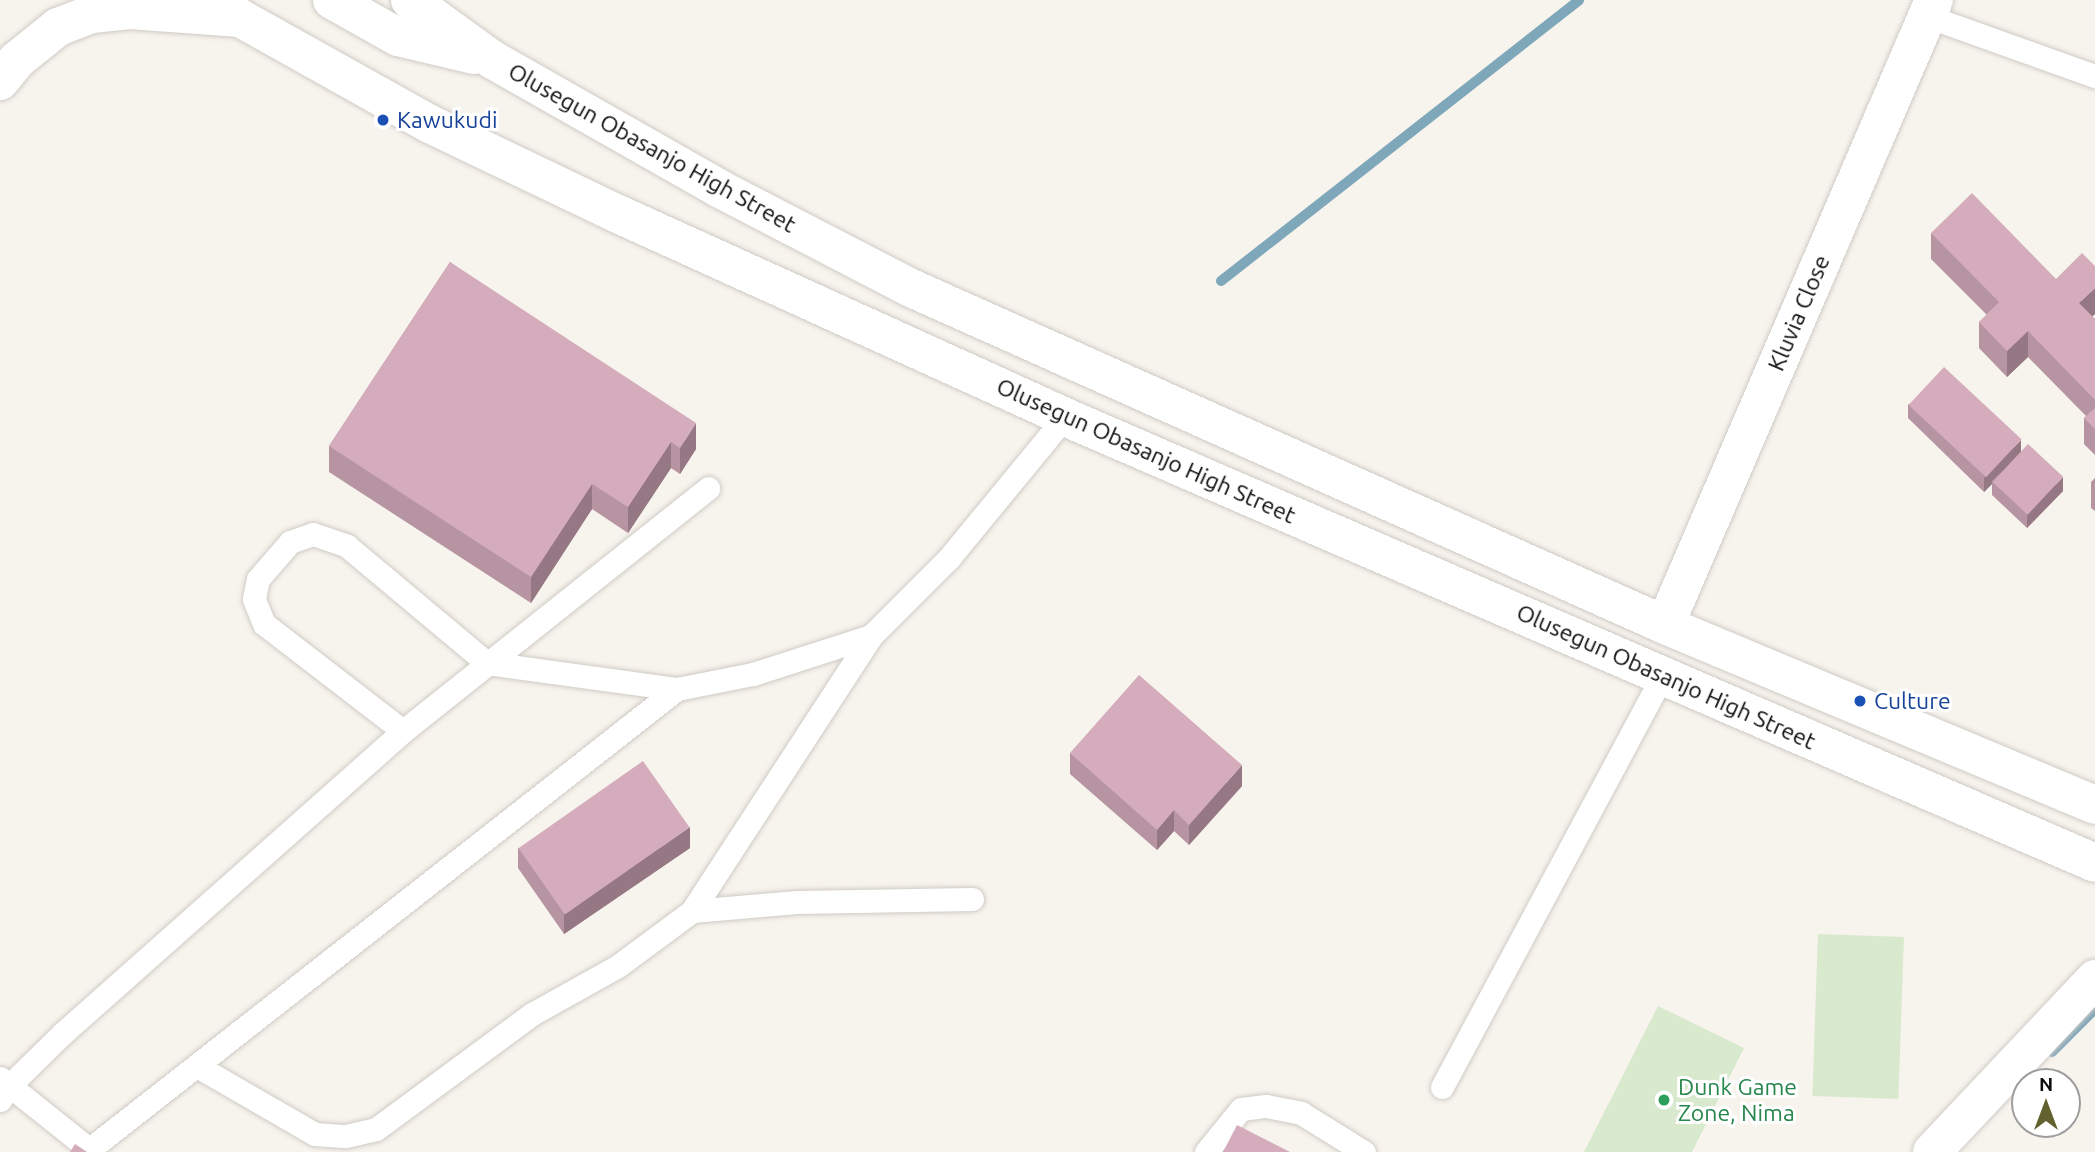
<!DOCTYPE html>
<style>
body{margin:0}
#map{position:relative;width:2095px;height:1152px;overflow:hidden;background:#f7f3ed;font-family:Ubuntu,sans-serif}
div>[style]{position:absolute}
.green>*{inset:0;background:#d9e9cd;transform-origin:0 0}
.stream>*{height:10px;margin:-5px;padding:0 5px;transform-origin:5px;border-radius:5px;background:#7fa7ba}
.roads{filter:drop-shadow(0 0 2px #cfcbc5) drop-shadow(0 0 2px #cfcbc5)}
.service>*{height:23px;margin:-11.5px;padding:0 11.5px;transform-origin:11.5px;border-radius:11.5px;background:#fff}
.minor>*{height:38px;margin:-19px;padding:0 19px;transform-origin:19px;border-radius:19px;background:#fff}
.primary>*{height:38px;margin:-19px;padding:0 19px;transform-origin:19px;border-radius:19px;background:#fff}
.wall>*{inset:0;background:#b794a1}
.shaded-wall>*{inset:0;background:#957883}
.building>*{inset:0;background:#d5acbb;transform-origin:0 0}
.dots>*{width:19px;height:19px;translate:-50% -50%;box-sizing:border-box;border:4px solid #fff;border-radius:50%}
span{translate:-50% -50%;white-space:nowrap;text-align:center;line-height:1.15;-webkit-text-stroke:6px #fff;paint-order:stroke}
.transit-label{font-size:23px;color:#164399}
.left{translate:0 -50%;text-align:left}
.street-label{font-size:23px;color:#0d0b0a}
.leisure-label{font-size:23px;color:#27864d}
.north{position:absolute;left:2011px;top:1068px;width:70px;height:70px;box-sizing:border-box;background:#fff;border:2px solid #9e9d9d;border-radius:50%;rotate:0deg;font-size:19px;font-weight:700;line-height:28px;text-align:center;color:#0d0b0a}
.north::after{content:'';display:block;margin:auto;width:24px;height:32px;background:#62622f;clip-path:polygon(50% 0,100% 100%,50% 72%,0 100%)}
</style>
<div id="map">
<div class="green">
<div style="left:1818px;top:934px;width:86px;height:162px;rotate:2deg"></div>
<div style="clip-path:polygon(1658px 1006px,1744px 1048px,1692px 1152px,1584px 1152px)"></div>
</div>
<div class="stream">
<div style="left:1221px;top:281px;width:455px;rotate:-38.1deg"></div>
<div style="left:2052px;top:1052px;width:61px;rotate:-45deg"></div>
</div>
<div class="roads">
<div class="service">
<div style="left:1927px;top:16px;width:178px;rotate:19.7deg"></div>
<div style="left:403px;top:731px;width:175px;rotate:-142.4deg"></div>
<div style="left:264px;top:624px;width:27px;rotate:-112deg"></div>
<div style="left:254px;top:599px;width:20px;rotate:-79deg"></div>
<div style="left:258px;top:579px;width:49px;rotate:-49.1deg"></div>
<div style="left:290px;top:542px;width:24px;rotate:-19deg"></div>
<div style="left:313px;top:534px;width:36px;rotate:19deg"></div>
<div style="left:347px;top:546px;width:182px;rotate:39.9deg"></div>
<div style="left:487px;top:663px;width:192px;rotate:7.8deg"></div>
<div style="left:677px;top:689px;width:77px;rotate:-11.2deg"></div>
<div style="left:753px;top:674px;width:124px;rotate:-17.9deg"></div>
<div style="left:871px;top:636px;width:110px;rotate:-45deg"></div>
<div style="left:949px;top:558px;width:183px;rotate:-50.6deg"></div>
<div style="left:692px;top:911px;width:105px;rotate:-4.9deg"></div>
<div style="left:797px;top:902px;width:175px;rotate:-1deg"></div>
<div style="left:197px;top:1066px;width:136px;rotate:30deg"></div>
<div style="left:315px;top:1134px;width:31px;rotate:4deg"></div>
<div style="left:346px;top:1136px;width:31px;rotate:-13deg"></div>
<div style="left:376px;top:1129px;width:194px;rotate:-36.4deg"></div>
<div style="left:532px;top:1014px;width:98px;rotate:-29.2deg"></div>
<div style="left:618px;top:966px;width:92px;rotate:-36.6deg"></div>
<div style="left:692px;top:911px;width:328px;rotate:-56.9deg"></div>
<div style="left:0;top:1078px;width:114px;rotate:38.6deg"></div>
<div style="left:1442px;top:1087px;width:468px;rotate:-61.8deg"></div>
<div style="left:0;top:1100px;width:18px;rotate:-56deg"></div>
<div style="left:10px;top:1085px;width:74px;rotate:-44.5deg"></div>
<div style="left:63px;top:1033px;width:455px;rotate:-41.6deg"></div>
<div style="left:403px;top:731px;width:390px;rotate:-38.5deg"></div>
<div style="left:86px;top:1152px;width:751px;rotate:-38.08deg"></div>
<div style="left:1206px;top:1152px;width:55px;rotate:-50.9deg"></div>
<div style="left:1241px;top:1109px;width:25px;rotate:-7deg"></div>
<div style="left:1266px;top:1106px;width:36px;rotate:11deg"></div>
<div style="left:1301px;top:1113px;width:74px;rotate:31.8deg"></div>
</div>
<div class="minor">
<div style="left:1665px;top:625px;width:680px;rotate:-66.71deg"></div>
<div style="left:1932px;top:1152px;width:238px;rotate:-46.7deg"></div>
</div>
<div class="primary">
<div style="left:216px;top:0;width:30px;rotate:37deg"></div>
<div style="left:240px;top:18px;width:218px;rotate:29.2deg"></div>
<div style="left:430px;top:124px;width:208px;rotate:25.6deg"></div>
<div style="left:618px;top:214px;width:491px;rotate:24.4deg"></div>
<div style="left:1065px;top:417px;width:1122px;rotate:23.41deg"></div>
<div style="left:332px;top:0;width:76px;rotate:29.3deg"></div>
<div style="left:398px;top:37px;width:78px;rotate:13.3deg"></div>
<div style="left:410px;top:0;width:102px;rotate:35.9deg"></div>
<div style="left:493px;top:60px;width:259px;rotate:29.6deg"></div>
<div style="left:718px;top:188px;width:217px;rotate:27.4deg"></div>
<div style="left:911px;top:288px;width:826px;rotate:24.08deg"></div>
<div style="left:1665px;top:625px;width:466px;rotate:22.7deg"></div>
<div style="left:0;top:81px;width:27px;rotate:-51deg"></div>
<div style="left:17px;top:60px;width:53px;rotate:-38.8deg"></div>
<div style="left:58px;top:27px;width:36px;rotate:-21deg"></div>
<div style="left:92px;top:14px;width:38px;rotate:-6deg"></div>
<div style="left:130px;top:10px;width:110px;rotate:4.2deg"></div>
</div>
</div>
<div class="wall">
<div style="clip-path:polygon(1931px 233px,2056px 279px,2095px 314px,2092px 316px,2095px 319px,2095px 455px,2084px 444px,2084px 418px,2086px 416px,2028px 357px,2007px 377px,1979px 348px,1979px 322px,1987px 315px,1931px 259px)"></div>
<div style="clip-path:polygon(450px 262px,696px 449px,680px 474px,671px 468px,628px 533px,592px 509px,531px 603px,329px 472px,329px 446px)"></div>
<div style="clip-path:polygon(1908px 404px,2021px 451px,2063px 491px,2027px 528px,1992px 495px,1992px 484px,1984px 492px,1908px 418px)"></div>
<div style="clip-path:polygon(2095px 478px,2095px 511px,2091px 508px,2091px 482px)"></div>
<div style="clip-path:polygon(1070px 753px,1242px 786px,1189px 845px,1174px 831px,1157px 850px,1070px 774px)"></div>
<div style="clip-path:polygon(518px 848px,690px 848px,564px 934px,518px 868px)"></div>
</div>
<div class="shaded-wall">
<div style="clip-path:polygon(2095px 288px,2095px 314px,2079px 329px,2079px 303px)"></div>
<div style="clip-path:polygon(2028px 331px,2028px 357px,2007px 377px,2007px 351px)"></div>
<div style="clip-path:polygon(696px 423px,696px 449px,680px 474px,680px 448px)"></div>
<div style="clip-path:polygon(2021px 440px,2021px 454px,1992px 481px,1992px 484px,1984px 492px,1984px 478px)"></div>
<div style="clip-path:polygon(671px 442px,671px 468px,628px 533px,628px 507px)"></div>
<div style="clip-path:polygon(2063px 477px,2063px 491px,2027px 528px,2027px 514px)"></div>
<div style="clip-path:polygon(592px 484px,592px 509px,531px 603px,531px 577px)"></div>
<div style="clip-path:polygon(1242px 765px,1242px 786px,1189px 845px,1189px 825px)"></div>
<div style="clip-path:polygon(1174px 810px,1174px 831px,1157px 850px,1157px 830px)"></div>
<div style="clip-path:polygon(690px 827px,690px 848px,564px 934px,564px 914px)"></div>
</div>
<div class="building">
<div style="clip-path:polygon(1972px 193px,2056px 279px,2082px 253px,2095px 266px,2095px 288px,2079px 303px,2095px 319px,2095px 400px,2028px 331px,2007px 351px,1979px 322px,1999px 302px,1931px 233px)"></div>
<div style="clip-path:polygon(450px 262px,696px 423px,680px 448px,671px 442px,628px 507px,592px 484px,531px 577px,329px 446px)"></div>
<div style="left:1944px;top:367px;width:106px;height:52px;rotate:43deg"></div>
<div style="clip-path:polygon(2095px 408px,2095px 429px,2084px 418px)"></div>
<div style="left:2028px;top:444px;width:48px;height:52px;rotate:43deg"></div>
<div style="clip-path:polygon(1139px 675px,1242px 765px,1189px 825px,1174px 810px,1157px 830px,1070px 753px)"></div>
<div style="left:643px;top:761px;width:81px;height:152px;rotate:55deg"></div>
<div style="clip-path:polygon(1237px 1125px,1290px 1152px,1223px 1152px)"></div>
<div style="clip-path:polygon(75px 1144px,87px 1152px,70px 1152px)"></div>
</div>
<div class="dots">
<div style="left:383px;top:120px;background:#1a4fb4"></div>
<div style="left:1860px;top:701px;background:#1a4fb4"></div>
<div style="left:1664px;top:1100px;background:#2e9e5b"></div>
</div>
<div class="transit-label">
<span class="left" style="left:397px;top:120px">Kawukudi</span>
<span class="left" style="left:1874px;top:701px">Culture</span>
</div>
<div class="street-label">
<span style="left:652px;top:148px;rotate:29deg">Olusegun Obasanjo High Street</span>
<span style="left:1799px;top:313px;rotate:-67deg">Kluvia Close</span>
<span style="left:1146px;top:451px;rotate:24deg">Olusegun Obasanjo High Street</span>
<span style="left:1666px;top:677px;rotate:24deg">Olusegun Obasanjo High Street</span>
</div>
<div class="leisure-label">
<span class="left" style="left:1678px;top:1100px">Dunk Game<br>Zone, Nima</span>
</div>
<div class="north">N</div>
</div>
